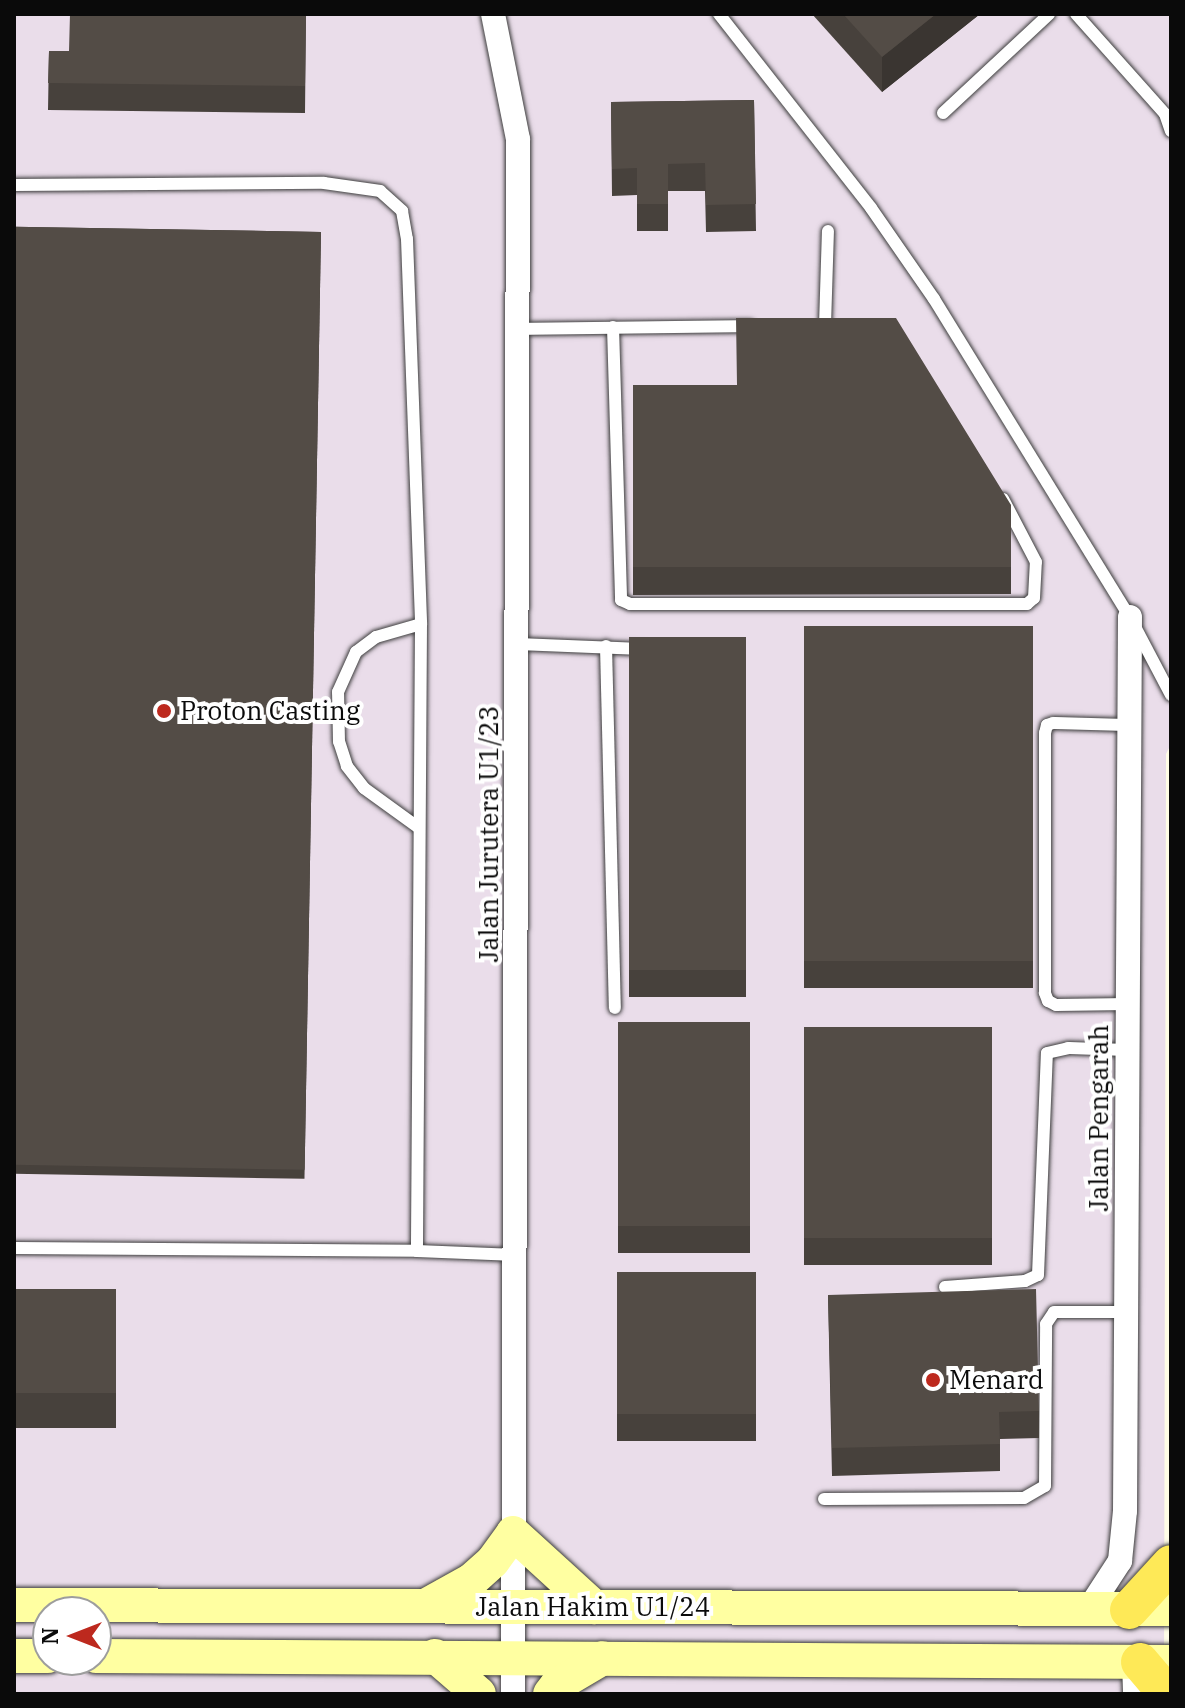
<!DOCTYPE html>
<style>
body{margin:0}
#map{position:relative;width:1185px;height:1708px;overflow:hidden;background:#fffde6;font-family:"IBM Plex Serif",serif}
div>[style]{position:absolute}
.industrial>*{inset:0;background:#eaddea}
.roads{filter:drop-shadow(0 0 2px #3d3d3d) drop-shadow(0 0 2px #3d3d3d)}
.lane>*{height:12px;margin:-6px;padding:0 6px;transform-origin:6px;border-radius:6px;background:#fff}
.street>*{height:24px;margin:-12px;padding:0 12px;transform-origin:12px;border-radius:12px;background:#fff}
.secondary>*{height:34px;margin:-17px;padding:0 17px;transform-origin:17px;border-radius:17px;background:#ffffa1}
.primary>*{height:38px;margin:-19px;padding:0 19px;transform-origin:19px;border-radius:19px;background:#fee957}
.wall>*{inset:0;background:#47413c;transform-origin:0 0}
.shaded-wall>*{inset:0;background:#3a3531}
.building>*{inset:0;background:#534c46;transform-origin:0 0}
.dots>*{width:22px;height:22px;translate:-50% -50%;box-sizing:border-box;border:4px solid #fff;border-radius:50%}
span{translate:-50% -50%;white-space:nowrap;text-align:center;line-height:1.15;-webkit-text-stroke:8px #fff;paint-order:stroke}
.poi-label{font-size:26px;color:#0a0a0a}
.left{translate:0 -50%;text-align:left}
.street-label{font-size:26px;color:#0a0a0a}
.frame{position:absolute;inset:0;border:16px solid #0a0a0a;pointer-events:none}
.north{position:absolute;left:32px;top:1596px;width:80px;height:80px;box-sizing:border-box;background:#fff;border:2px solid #9d9d9d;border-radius:50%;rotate:270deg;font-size:22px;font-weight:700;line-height:32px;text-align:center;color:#0a0a0a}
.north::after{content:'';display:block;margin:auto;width:28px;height:36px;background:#bd291e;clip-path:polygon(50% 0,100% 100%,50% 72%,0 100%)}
</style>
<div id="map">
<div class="industrial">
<div style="clip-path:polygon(evenodd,14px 14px,1171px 14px,1171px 744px,1166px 754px,1164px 1694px,14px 1694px,14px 14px,48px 1612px,96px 1612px,96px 1660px,48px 1660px,48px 1612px)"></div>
</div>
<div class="roads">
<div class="lane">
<div style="left:719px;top:14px;width:246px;rotate:51.9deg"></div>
<div style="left:871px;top:208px;width:111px;rotate:55.3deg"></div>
<div style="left:934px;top:299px;width:374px;rotate:58.4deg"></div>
<div style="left:1130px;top:617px;width:88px;rotate:62.3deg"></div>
<div style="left:1076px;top:14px;width:134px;rotate:48.3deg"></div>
<div style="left:1165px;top:114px;width:18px;rotate:71deg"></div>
<div style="left:943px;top:113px;width:145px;rotate:-43deg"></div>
<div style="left:14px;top:185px;width:310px;rotate:-0.4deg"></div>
<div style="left:324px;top:183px;width:57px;rotate:8.1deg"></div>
<div style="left:380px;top:191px;width:30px;rotate:42deg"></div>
<div style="left:402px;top:211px;width:28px;rotate:80deg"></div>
<div style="left:407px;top:239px;width:385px;rotate:87.9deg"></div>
<div style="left:421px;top:624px;width:627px;rotate:90.37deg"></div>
<div style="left:825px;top:325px;width:94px;rotate:-88.2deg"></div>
<div style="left:613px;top:327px;width:273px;rotate:88.3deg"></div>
<div style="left:621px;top:600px;width:10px;rotate:24deg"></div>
<div style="left:630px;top:604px;width:397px"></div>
<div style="left:1027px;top:604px;width:9px;rotate:-41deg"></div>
<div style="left:1034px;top:598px;width:36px;rotate:-87deg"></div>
<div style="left:1036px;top:562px;width:71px;rotate:-117.6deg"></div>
<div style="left:518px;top:329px;width:232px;rotate:-0.7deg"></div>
<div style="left:518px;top:644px;width:124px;rotate:2.3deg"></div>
<div style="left:606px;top:646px;width:362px;rotate:88.6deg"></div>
<div style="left:419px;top:828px;width:68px;rotate:-144deg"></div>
<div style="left:364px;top:788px;width:28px;rotate:-128deg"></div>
<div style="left:347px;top:766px;width:25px;rotate:-108deg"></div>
<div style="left:339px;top:742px;width:50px;rotate:-91.1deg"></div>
<div style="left:338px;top:692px;width:44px;rotate:-65.8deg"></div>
<div style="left:356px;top:652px;width:25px;rotate:-37deg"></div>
<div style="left:376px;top:637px;width:47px;rotate:-16.1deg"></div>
<div style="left:1128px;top:1004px;width:72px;rotate:179.2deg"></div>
<div style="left:1056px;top:1005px;width:9px;rotate:-153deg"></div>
<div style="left:1048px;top:1001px;width:9px;rotate:-111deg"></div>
<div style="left:1045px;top:993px;width:260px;rotate:-90deg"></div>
<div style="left:1045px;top:733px;width:8px;rotate:-76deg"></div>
<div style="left:1047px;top:725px;width:6px;rotate:-18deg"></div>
<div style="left:1053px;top:723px;width:76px;rotate:1.5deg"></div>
<div style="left:14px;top:1248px;width:403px;rotate:0.4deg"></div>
<div style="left:417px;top:1251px;width:99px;rotate:2.3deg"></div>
<div style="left:945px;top:1287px;width:80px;rotate:-4.3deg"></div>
<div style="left:1025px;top:1281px;width:14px;rotate:-25deg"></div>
<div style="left:1038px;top:1275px;width:222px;rotate:-87.7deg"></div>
<div style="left:1047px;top:1053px;width:22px;rotate:-13deg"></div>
<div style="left:1068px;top:1048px;width:60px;rotate:1.9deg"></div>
<div style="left:824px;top:1499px;width:200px;rotate:-0.3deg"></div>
<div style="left:1024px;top:1498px;width:24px;rotate:-30deg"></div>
<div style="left:1045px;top:1486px;width:162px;rotate:-89.6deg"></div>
<div style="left:1046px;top:1324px;width:14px;rotate:-56deg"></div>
<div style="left:1054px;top:1312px;width:72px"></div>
</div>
<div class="street">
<div style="left:493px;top:14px;width:127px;rotate:78.7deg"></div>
<div style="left:518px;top:139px;width:1555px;rotate:90.18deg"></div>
<div style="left:1088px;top:1610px;width:59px;rotate:-56.9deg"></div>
<div style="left:1120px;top:1561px;width:50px;rotate:-84.3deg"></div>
<div style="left:1125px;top:1511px;width:894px;rotate:-89.68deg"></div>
<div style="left:1134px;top:1662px;width:32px;rotate:88deg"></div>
</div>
<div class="secondary">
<div style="left:14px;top:1605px;width:1157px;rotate:0.2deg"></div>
<div style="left:425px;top:1606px;width:54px;rotate:-29deg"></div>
<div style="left:472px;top:1580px;width:28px;rotate:-42deg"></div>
<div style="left:493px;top:1561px;width:34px;rotate:-54deg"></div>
<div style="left:513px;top:1533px;width:110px;rotate:42.4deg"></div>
<div style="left:14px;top:1656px;width:34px"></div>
<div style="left:96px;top:1656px;width:1075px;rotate:0.32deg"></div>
<div style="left:435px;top:1656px;width:58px;rotate:40.8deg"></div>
<div style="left:550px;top:1694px;width:11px;rotate:-52deg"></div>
<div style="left:557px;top:1685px;width:53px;rotate:-30.4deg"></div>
</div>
<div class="primary">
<div style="left:1129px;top:1610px;width:62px;rotate:-47.6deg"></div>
<div style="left:1140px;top:1662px;width:42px;rotate:49.8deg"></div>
</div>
</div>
<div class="wall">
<div style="clip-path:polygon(306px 14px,305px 113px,48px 110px,49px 51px,69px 51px)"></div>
<div style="clip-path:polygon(812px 14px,980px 14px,882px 92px)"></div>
<div style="clip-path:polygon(754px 100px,756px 231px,706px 232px,705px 191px,668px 191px,668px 231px,637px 231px,637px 195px,612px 196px,611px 102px)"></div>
<div style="left:321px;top:232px;width:947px;height:307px;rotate:91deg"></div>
<div style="clip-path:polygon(633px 385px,736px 385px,1011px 505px,1011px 594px,633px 595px)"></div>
<div style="left:1033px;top:626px;width:362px;height:229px;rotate:90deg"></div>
<div style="left:629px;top:637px;width:117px;height:360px"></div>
<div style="left:618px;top:1022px;width:132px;height:231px"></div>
<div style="left:992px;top:1027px;width:238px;height:188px;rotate:90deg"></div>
<div style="left:617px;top:1272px;width:139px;height:169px"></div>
<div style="left:14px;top:1289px;width:102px;height:139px"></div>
<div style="clip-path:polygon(828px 1295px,1039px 1411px,1039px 1438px,1000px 1439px,1000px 1471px,832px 1476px)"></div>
</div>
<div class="shaded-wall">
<div style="clip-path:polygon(936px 14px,980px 14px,882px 92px,882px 57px)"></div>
</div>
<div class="building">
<div style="clip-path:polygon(70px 14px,306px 14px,305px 86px,48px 83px,49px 51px,69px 51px)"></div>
<div style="clip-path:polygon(843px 14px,936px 14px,882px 57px)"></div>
<div style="clip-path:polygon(754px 100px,756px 204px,706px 205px,705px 163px,668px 164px,668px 204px,637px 204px,637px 168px,612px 169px,611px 102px)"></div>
<div style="left:321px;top:232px;width:938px;height:307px;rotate:91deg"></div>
<div style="clip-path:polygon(736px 318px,896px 318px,1011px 505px,1011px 567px,633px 567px,633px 385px,737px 385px)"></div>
<div style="left:1033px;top:626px;width:335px;height:229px;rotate:90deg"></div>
<div style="left:629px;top:637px;width:117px;height:333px"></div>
<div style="left:618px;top:1022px;width:132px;height:204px"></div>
<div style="left:992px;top:1027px;width:211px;height:188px;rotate:90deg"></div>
<div style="left:617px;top:1272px;width:139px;height:142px"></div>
<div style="left:14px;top:1289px;width:102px;height:104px"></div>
<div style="clip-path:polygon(1036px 1289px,1039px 1411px,999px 1412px,1000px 1444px,832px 1448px,828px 1295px)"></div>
</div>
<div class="dots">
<div style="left:164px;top:711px;background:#bd291e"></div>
<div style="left:933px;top:1380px;background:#bd291e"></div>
</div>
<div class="poi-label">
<span class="left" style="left:180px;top:711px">Proton Casting</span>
<span class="left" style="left:949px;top:1380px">Menard</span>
</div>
<div class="street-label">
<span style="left:489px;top:834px;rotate:-90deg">Jalan Jurutera U1/23</span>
<span style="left:1099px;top:1118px;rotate:-90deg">Jalan Pengarah</span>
<span style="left:593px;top:1607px">Jalan Hakim U1/24</span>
</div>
<div class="frame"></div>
<div class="north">N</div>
</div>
